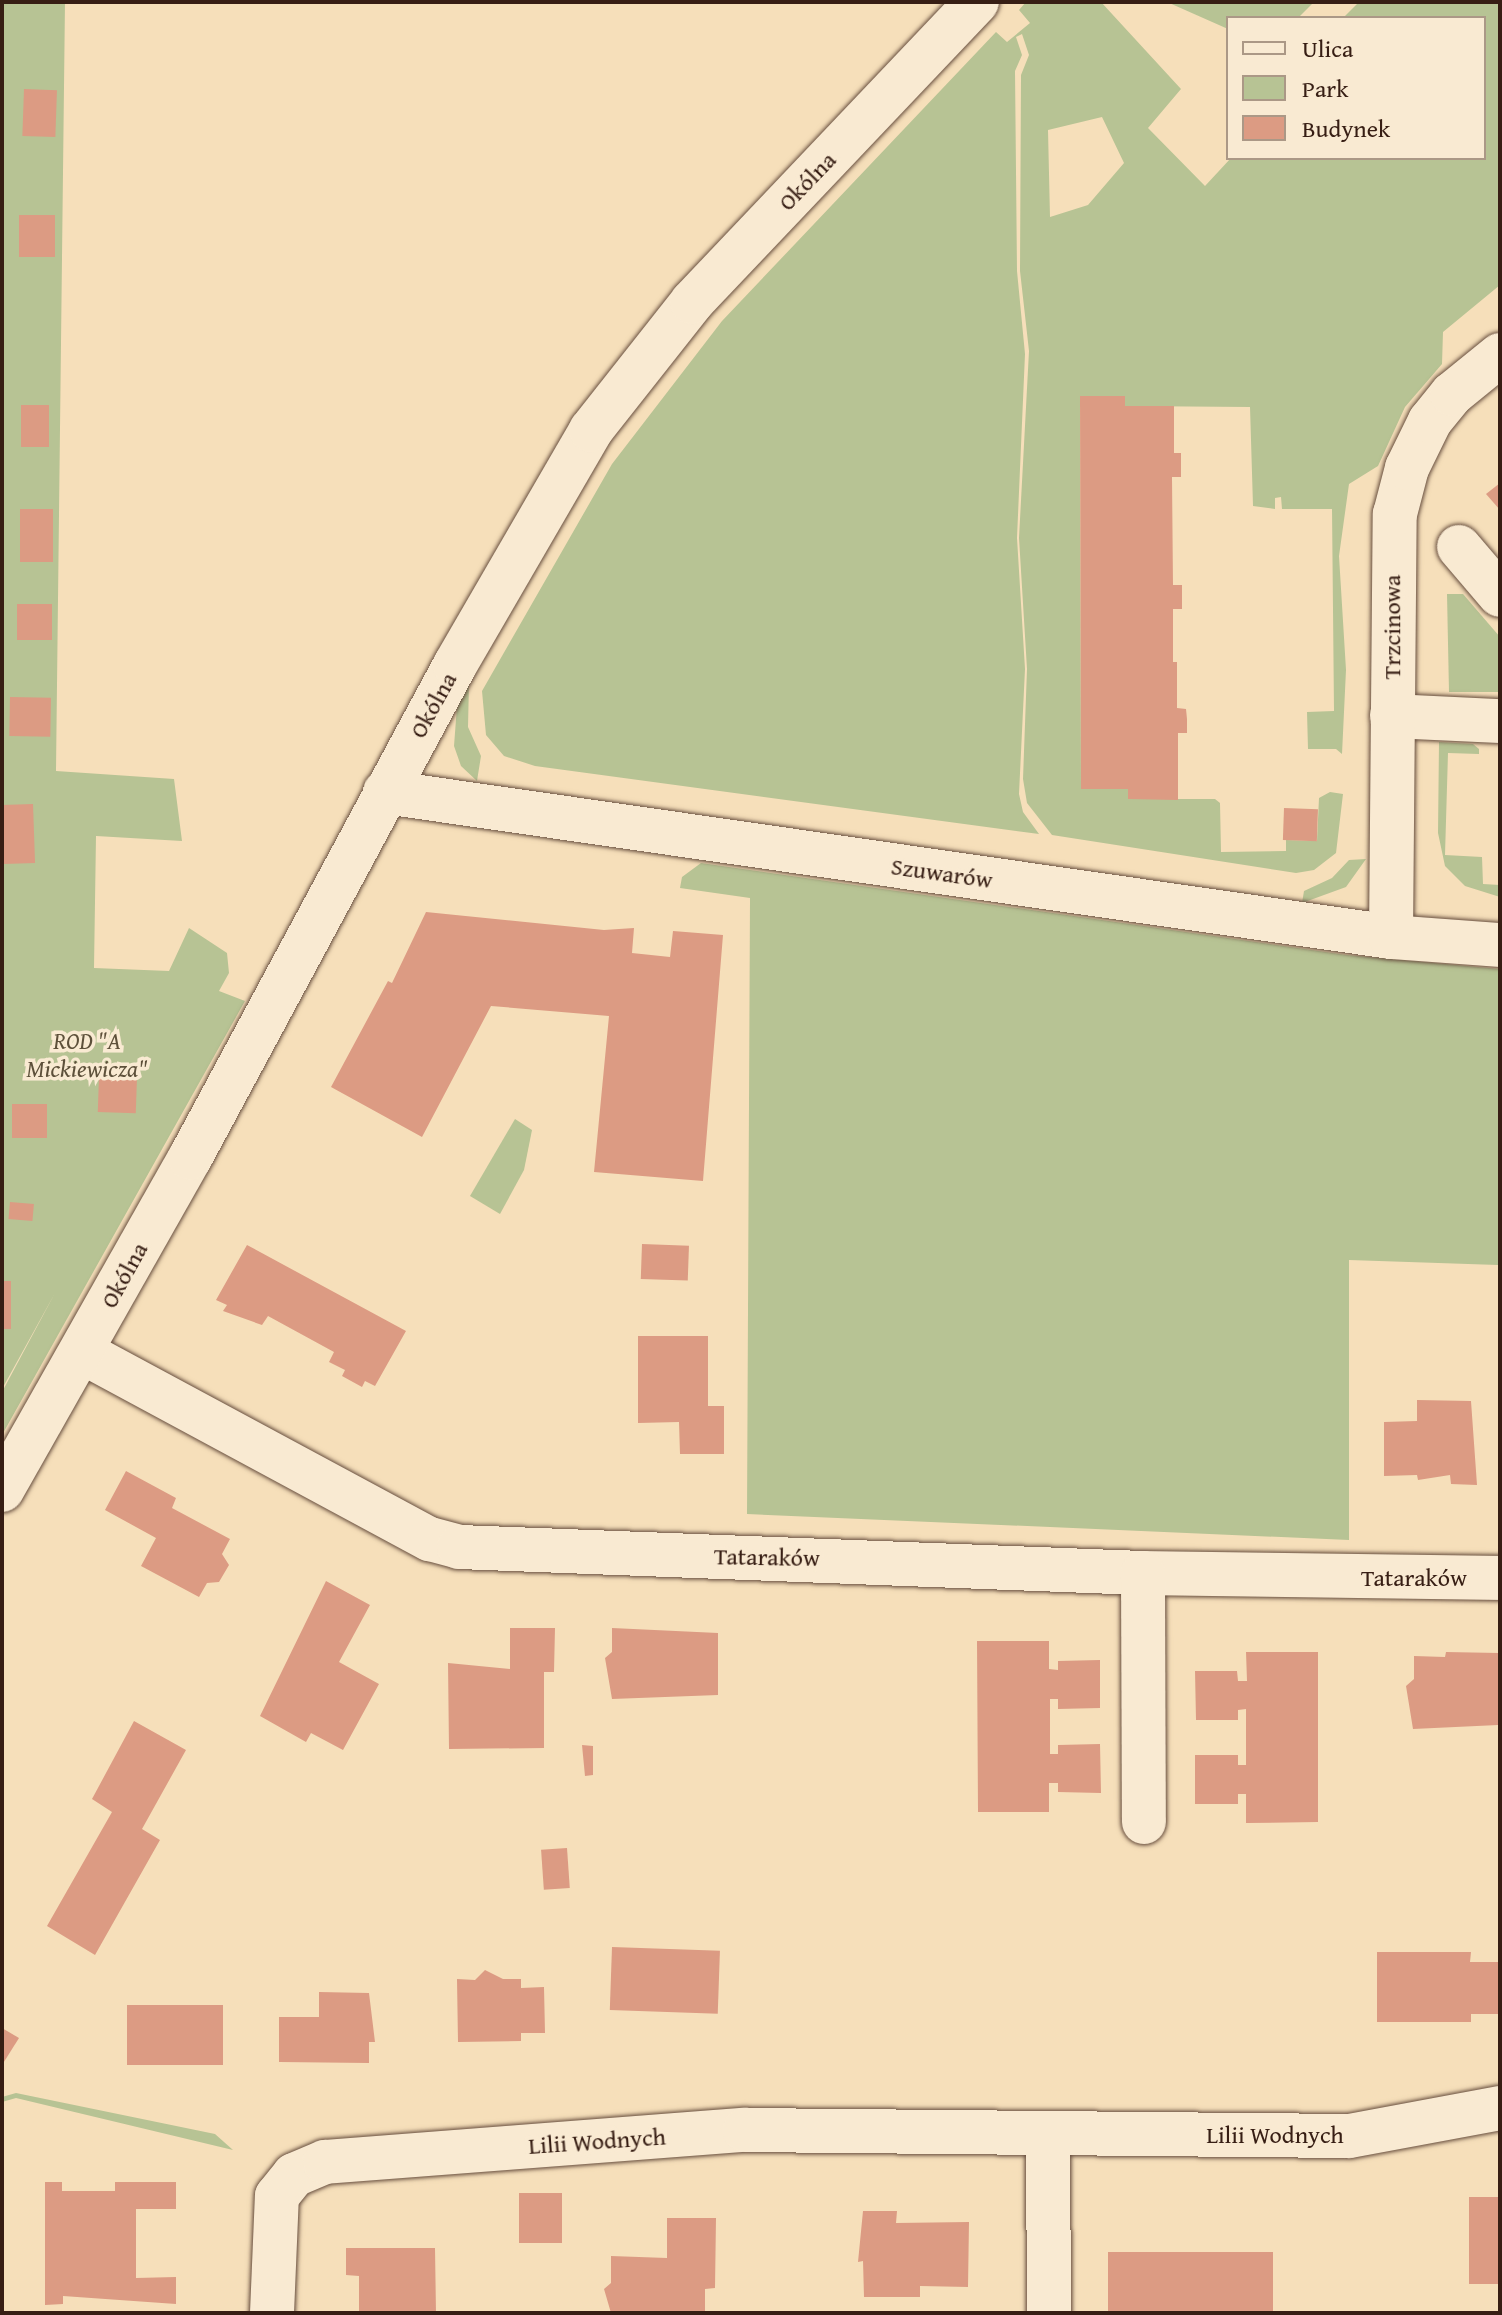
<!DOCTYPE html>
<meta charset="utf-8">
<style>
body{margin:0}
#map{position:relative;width:1502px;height:2315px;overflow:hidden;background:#f6dfba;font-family:"Gentium Book Plus",serif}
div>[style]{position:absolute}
.green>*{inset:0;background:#b7c394}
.building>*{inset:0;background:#dc9b83;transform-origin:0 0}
.roads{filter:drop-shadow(0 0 2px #674e3e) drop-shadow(0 0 2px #674e3e)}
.minor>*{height:44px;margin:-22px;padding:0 22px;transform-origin:22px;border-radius:22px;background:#f9ead2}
span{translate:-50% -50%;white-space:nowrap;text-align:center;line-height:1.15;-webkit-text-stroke:7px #f9ead2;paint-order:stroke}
.street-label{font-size:24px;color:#371e14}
.park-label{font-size:24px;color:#5d503a;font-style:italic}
.frame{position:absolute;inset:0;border:4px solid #371e14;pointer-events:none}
.legend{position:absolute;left:1226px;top:16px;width:260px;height:144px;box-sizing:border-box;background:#f9ead2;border:2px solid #ab9886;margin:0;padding:10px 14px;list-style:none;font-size:24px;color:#371e14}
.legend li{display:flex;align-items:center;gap:16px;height:40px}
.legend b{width:40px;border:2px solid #ab9886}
</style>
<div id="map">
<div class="green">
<div style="clip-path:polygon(2px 2px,65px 2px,56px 771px,174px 779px,182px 841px,96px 836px,94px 968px,169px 971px,189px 928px,227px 953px,229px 973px,219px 991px,245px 1001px,2px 1435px,2px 1392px,55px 1293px,2px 1389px)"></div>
<div style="clip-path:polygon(evenodd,1026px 2px,1101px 2px,1181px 89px,1148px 128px,1205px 186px,1231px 158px,1484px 158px,1484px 18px,1343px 18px,1359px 2px,1500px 2px,1500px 285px,1443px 332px,1442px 364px,1405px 407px,1378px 466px,1349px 484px,1339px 556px,1346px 670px,1342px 754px,1336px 749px,1308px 749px,1307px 712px,1334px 711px,1332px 509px,1282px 509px,1281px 497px,1275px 498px,1275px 509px,1253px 506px,1250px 407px,1125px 406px,1124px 396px,1080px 396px,1081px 789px,1128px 789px,1129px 799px,1215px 799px,1220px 803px,1221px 852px,1286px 851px,1286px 840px,1317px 841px,1319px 798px,1330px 792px,1343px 794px,1336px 853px,1314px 870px,1296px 873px,1052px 835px,1027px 803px,1023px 779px,1027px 669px,1019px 538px,1029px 351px,1020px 271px,1021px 75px,1029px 55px,1022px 34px,1016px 37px,1022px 55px,1015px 71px,1017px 271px,1025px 354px,1017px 538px,1025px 669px,1019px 794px,1023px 812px,1039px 834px,535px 766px,504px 756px,486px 735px,482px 691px,612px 464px,722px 321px,996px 32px,1007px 42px,1030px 23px,1019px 10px,1026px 2px,1102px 117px,1124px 163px,1088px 205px,1050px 217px,1048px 130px,1102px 117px)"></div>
<div style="clip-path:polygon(1167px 2px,1314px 2px,1298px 18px,1228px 18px,1228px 29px)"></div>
<div style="clip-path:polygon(1447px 594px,1463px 594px,1500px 637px,1500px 692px,1449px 692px)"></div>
<div style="clip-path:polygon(469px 683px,468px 727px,481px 756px,477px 781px,461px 766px,454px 746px,457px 706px)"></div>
<div style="clip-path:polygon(1439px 742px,1473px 744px,1479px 749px,1479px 754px,1448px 753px,1445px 855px,1482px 857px,1483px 884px,1500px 885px,1500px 897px,1465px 886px,1445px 866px,1438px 833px)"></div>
<div style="clip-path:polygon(1366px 859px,1346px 887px,1302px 903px,1304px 891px,1332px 878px,1349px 860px)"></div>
<div style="clip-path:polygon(701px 863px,1347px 955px,1500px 969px,1498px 1265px,1349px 1260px,1349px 1540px,747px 1514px,750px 898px,680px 888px,682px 877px)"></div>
<div style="clip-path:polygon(515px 1119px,532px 1130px,524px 1170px,500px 1214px,470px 1196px)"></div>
<div style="clip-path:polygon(16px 2093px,215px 2134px,233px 2150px,16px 2098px,2px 2102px,2px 2097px)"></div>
</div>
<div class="building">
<div style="left:24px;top:89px;width:33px;height:47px;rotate:2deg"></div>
<div style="left:19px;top:215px;width:36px;height:42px"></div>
<div style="clip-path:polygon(1080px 396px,1125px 396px,1125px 406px,1174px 406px,1174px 453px,1181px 453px,1181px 477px,1172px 477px,1173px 585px,1182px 585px,1182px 609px,1173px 609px,1173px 662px,1177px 662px,1177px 708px,1186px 709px,1187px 719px,1187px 733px,1178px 733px,1178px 800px,1128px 799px,1128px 789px,1081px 789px)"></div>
<div style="left:21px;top:405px;width:28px;height:42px"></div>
<div style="clip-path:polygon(1500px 483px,1500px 510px,1486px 494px)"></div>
<div style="left:20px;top:509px;width:33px;height:53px"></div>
<div style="left:17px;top:604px;width:35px;height:36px"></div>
<div style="left:10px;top:697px;width:41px;height:39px;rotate:1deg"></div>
<div style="left:33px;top:804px;width:59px;height:31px;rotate:88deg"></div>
<div style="left:1284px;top:808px;width:34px;height:32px;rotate:2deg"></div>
<div style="clip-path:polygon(426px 912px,604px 930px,634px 928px,632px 953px,670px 957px,673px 931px,723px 935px,703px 1181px,594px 1172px,609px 1016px,491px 1006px,422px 1137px,331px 1087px,388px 981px,392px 983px)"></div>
<div style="left:99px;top:1077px;width:38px;height:35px;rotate:2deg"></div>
<div style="left:12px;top:1104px;width:35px;height:34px"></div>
<div style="left:10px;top:1202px;width:24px;height:17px;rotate:5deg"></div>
<div style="left:642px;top:1244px;width:47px;height:35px;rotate:2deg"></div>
<div style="clip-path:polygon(247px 1245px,406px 1331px,375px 1386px,365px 1381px,362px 1387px,342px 1376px,345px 1370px,329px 1362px,334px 1352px,268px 1316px,262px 1325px,223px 1311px,227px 1305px,216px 1300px)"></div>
<div style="left:2px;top:1281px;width:9px;height:48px"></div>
<div style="clip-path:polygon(638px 1336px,708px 1336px,708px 1406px,724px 1406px,724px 1454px,680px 1454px,679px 1422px,638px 1423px)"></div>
<div style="clip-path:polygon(1417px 1400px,1471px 1401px,1477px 1485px,1451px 1484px,1450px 1475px,1418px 1480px,1417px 1475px,1384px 1476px,1384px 1422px,1417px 1421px)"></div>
<div style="clip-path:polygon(126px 1471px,176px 1498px,172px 1508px,230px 1539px,222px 1554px,229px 1565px,219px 1582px,207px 1583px,199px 1597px,141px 1566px,156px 1538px,105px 1510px)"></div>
<div style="clip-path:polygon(326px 1581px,370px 1605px,339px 1662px,379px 1684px,343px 1750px,311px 1733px,306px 1742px,260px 1716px)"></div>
<div style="clip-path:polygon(510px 1628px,555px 1628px,554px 1672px,544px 1672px,544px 1748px,449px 1749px,448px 1663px,510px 1669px)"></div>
<div style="clip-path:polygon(612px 1628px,718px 1633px,718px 1695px,612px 1699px,605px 1658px,612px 1652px)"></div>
<div style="clip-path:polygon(977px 1641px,1049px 1641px,1049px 1669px,1058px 1670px,1058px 1661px,1100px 1660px,1100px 1708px,1058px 1709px,1058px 1699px,1050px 1699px,1050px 1754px,1058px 1754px,1058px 1745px,1100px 1744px,1101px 1793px,1058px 1792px,1058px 1783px,1049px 1783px,1049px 1812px,978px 1812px)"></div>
<div style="clip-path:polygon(1246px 1652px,1318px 1652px,1318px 1822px,1246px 1823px,1246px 1794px,1238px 1794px,1238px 1804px,1195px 1804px,1195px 1755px,1238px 1755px,1238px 1765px,1246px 1765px,1246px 1709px,1238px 1710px,1238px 1720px,1196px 1720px,1195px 1671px,1237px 1671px,1238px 1681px,1247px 1681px)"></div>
<div style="clip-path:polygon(1446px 1652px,1499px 1653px,1498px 1725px,1413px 1729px,1406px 1686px,1414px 1679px,1414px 1656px,1445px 1657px)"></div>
<div style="clip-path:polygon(134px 1721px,186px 1750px,142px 1829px,160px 1840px,95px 1955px,47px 1926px,112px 1812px,92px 1799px)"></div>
<div style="clip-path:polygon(582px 1745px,593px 1746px,593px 1775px,585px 1776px)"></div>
<div style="left:567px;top:1848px;width:40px;height:26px;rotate:86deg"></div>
<div style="left:612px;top:1947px;width:108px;height:63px;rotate:2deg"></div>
<div style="clip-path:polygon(1377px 1952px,1471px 1952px,1470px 1962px,1500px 1962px,1500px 2014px,1471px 2014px,1471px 2022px,1377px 2022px)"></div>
<div style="clip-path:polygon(485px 1970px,503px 1979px,521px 1979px,521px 1988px,544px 1987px,545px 2033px,521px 2033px,521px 2041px,458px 2042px,457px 1979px,475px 1980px)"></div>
<div style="clip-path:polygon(319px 1992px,369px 1993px,375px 2042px,369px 2042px,369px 2063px,279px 2062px,279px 2017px,319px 2017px)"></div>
<div style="left:127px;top:2005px;width:96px;height:60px"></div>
<div style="clip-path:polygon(2px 2028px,19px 2038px,2px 2065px)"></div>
<div style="clip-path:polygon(45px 2182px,62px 2182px,62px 2191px,115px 2191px,115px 2182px,176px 2182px,176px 2209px,136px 2209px,136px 2278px,176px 2277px,176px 2304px,63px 2296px,63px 2304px,45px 2305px)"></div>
<div style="left:519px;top:2193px;width:43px;height:50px"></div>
<div style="left:1469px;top:2197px;width:31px;height:87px"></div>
<div style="clip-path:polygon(863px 2211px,897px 2211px,896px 2223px,969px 2222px,968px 2287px,920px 2286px,920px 2297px,864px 2297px,863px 2261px,858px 2262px)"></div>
<div style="clip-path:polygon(667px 2218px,716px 2218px,715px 2288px,705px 2289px,705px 2313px,611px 2313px,604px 2289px,611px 2283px,611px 2256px,667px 2258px)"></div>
<div style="clip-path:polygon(346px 2248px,435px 2248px,436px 2313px,359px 2313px,359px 2276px,346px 2275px)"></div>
<div style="left:1273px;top:2252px;width:61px;height:165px;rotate:90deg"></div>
</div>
<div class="roads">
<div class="minor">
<div style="left:1459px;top:547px;width:63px;rotate:49.5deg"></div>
<div style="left:1392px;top:716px;width:108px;rotate:2.7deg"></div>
<div style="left:385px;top:792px;width:1016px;rotate:8.2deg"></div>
<div style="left:1391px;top:937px;width:109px;rotate:4.2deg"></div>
<div style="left:1391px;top:937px;width:423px;rotate:-89.5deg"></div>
<div style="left:1395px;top:514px;width:48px;rotate:-75.4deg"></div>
<div style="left:1407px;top:468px;width:52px;rotate:-63.9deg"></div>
<div style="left:1430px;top:421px;width:35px;rotate:-51deg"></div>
<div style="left:1452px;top:394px;width:62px;rotate:-39.1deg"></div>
<div style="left:82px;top:1352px;width:395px;rotate:28.3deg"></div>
<div style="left:430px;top:1539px;width:30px;rotate:15deg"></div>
<div style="left:459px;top:1547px;width:684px;rotate:2.18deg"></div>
<div style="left:1143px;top:1573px;width:357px;rotate:0.8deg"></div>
<div style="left:2px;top:1490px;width:382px;rotate:-60.5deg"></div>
<div style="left:190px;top:1158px;width:560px;rotate:-61.74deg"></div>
<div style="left:455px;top:665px;width:272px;rotate:-59.9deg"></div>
<div style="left:591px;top:430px;width:163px;rotate:-51.7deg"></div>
<div style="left:692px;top:302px;width:414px;rotate:-46.5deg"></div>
<div style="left:1143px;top:1573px;width:249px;rotate:89.8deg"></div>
<div style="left:1048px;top:2133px;width:180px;rotate:89.7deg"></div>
<div style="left:272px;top:2313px;width:117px;rotate:-87.6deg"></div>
<div style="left:277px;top:2196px;width:27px;rotate:-51deg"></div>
<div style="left:294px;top:2175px;width:34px;rotate:-23deg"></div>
<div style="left:325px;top:2162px;width:421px;rotate:-4.4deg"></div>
<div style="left:745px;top:2130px;width:604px;rotate:0.57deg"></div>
<div style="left:1349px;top:2136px;width:154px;rotate:-10.5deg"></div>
</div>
</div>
<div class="street-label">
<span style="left:807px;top:181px;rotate:-46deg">Okólna</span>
<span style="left:1392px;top:627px;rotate:-90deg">Trzcinowa</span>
<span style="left:433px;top:705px;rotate:-61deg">Okólna</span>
<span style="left:942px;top:873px;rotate:8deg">Szuwarów</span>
<span style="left:124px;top:1275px;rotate:-61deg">Okólna</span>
<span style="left:767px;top:1557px;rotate:1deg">Tataraków</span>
<span style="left:1414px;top:1578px">Tataraków</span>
<span style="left:1275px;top:2135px">Lilii Wodnych</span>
<span style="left:597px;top:2141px;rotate:-4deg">Lilii Wodnych</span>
</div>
<div class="park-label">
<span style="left:87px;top:1055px">ROD "A<br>Mickiewicza"</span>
</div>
<div class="frame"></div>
<ul class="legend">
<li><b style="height:10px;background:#f9ead2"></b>Ulica</li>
<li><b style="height:22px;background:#b7c394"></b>Park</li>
<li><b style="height:22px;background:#dc9b83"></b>Budynek</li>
</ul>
</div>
